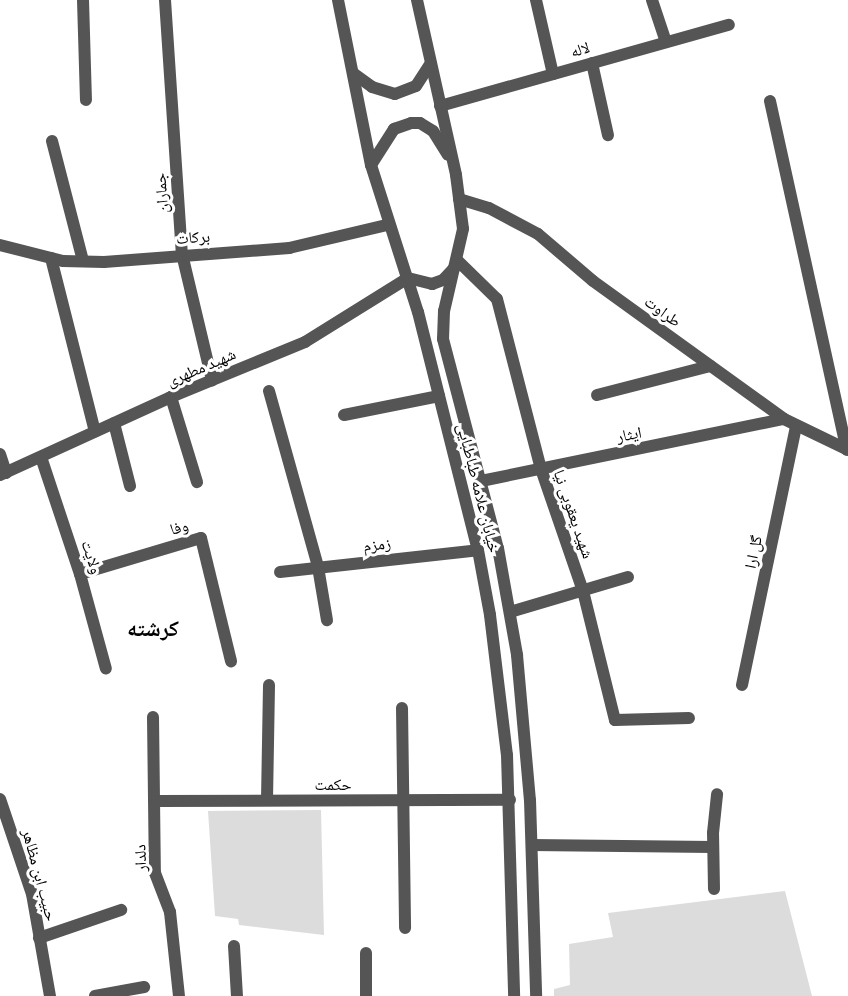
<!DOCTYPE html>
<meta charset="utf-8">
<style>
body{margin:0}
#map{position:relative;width:848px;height:996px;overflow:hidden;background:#fff;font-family:Ubuntu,"Noto Naskh Arabic",sans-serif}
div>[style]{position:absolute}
.green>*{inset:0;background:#dcdcdc}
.minor>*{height:12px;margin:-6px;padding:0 6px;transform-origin:6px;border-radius:6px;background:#555}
.tertiary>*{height:12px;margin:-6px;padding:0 6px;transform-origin:6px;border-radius:6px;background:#555}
span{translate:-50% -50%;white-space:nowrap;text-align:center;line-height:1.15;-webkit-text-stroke:6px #fff;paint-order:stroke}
.street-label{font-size:16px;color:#000}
.district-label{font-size:22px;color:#000;font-weight:700}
</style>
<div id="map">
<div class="green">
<div style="clip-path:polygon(321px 810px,324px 935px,239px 925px,238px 919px,215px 916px,208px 811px)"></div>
<div style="clip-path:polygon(785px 891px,812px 996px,554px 996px,554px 989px,570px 985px,569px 944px,613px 937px,608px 913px)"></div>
</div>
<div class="minor">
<div style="left:83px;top:0;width:100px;rotate:88.3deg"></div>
<div style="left:165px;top:0;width:255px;rotate:86.2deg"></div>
<div style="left:182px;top:254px;width:130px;rotate:76.6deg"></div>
<div style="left:536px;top:0;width:76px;rotate:77.1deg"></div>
<div style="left:652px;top:0;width:44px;rotate:71.6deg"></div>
<div style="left:592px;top:63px;width:74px;rotate:77.5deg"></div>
<div style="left:770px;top:101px;width:357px;rotate:77.6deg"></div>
<div style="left:440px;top:106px;width:300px;rotate:-15.7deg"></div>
<div style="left:52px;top:141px;width:124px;rotate:75.5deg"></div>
<div style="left:459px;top:199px;width:31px;rotate:17deg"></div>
<div style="left:489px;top:208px;width:55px;rotate:28deg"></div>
<div style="left:538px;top:234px;width:72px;rotate:40.5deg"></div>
<div style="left:593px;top:281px;width:236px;rotate:35.8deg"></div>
<div style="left:784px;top:419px;width:71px;rotate:25.8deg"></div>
<div style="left:0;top:245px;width:65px;rotate:14.3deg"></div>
<div style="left:63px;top:261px;width:41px;rotate:1.4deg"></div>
<div style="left:104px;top:262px;width:186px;rotate:-4.3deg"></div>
<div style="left:289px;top:248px;width:101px;rotate:-13.2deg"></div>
<div style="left:51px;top:258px;width:179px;rotate:75.8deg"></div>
<div style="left:458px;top:261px;width:54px;rotate:44.3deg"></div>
<div style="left:497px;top:299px;width:176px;rotate:75.5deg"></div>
<div style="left:541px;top:469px;width:129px;rotate:71deg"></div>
<div style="left:583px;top:591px;width:133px;rotate:76.1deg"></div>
<div style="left:615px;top:720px;width:74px;rotate:-1.5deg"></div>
<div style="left:269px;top:391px;width:183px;rotate:74.4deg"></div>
<div style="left:318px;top:567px;width:54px;rotate:80.4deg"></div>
<div style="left:597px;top:395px;width:117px;rotate:-14.4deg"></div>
<div style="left:171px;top:397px;width:89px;rotate:73deg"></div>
<div style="left:344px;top:415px;width:97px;rotate:-11.3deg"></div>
<div style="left:114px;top:423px;width:65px;rotate:75.7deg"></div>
<div style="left:0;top:454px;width:20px;rotate:72deg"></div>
<div style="left:41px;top:457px;width:123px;rotate:71.6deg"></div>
<div style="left:80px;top:574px;width:98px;rotate:74.7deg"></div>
<div style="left:481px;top:481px;width:309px;rotate:-11.6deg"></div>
<div style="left:280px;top:572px;width:199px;rotate:-6.3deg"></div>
<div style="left:80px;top:574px;width:126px;rotate:-16.6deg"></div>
<div style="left:201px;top:538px;width:127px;rotate:76.3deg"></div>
<div style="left:510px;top:612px;width:123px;rotate:-16.5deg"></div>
<div style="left:742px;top:685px;width:265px;rotate:-78.2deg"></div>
<div style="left:402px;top:708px;width:220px;rotate:89.2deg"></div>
<div style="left:153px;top:717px;width:156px;rotate:89.3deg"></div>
<div style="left:155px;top:873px;width:42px;rotate:69deg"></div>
<div style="left:170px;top:912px;width:84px;rotate:83.9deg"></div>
<div style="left:0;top:799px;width:100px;rotate:71.4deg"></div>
<div style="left:32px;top:894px;width:104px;rotate:80deg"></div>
<div style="left:267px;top:800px;width:115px;rotate:-89deg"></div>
<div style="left:157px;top:801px;width:353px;rotate:-0.2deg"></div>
<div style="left:532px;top:845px;width:180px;rotate:0.6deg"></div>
<div style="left:714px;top:889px;width:56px;rotate:-91deg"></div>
<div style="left:713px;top:833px;width:39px;rotate:-84deg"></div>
<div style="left:39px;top:938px;width:87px;rotate:-18.9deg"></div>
<div style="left:234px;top:946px;width:50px;rotate:86.6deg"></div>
<div style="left:366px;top:953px;width:43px;rotate:90deg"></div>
<div style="left:95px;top:996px;width:50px;rotate:-10.4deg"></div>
</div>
<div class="tertiary">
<div style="left:338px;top:0;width:168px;rotate:78.7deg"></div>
<div style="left:371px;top:165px;width:154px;rotate:72.3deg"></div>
<div style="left:418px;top:312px;width:245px;rotate:75.9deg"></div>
<div style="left:478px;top:550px;width:66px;rotate:79.5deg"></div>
<div style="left:490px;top:615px;width:141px;rotate:83.1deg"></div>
<div style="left:507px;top:755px;width:241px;rotate:88.3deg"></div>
<div style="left:417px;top:0;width:179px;rotate:77.4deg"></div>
<div style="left:456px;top:175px;width:54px;rotate:82.6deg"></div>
<div style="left:463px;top:229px;width:84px;rotate:103deg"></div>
<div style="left:444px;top:311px;width:28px;rotate:92deg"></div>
<div style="left:443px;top:339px;width:216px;rotate:75.3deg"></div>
<div style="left:498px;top:548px;width:109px;rotate:79.9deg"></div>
<div style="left:517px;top:655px;width:146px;rotate:84.9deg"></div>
<div style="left:530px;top:800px;width:196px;rotate:88.2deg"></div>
<div style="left:353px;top:73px;width:24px;rotate:36deg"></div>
<div style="left:372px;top:87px;width:24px;rotate:17deg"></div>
<div style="left:395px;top:94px;width:22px;rotate:-21deg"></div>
<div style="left:416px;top:86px;width:27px;rotate:-57deg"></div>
<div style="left:371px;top:165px;width:43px;rotate:-57.4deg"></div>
<div style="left:394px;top:129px;width:18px;rotate:-19deg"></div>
<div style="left:411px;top:123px;width:9px"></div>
<div style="left:420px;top:123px;width:15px;rotate:32deg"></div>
<div style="left:433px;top:131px;width:28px;rotate:58deg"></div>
<div style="left:0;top:475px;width:188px;rotate:-24.5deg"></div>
<div style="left:171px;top:397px;width:145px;rotate:-22.3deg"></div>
<div style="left:305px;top:342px;width:121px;rotate:-31.9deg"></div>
<div style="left:408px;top:278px;width:25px;rotate:14deg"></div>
<div style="left:432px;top:284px;width:12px;rotate:-20deg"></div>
<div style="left:443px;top:280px;width:18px;rotate:-47deg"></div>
</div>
<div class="street-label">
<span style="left:580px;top:49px;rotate:-16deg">لاله</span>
<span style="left:161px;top:193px;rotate:-94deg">جماران</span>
<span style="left:193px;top:237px;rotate:-4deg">برکات</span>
<span style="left:663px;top:311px;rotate:36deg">طراوت</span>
<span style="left:201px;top:367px;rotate:-23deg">شهید مطهری</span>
<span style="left:629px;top:434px;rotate:-11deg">ایثار</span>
<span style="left:479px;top:488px;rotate:76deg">خیابان علامه طباطبایی</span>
<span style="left:574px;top:514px;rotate:71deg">شهید یعقوبی نیا</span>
<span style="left:179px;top:527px;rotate:-16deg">وفا</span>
<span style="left:377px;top:544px;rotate:-6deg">زمزم</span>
<span style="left:753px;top:552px;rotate:-78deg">گل ارا</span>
<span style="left:92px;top:557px;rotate:72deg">ولایت</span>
<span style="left:333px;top:784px">حکمت</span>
<span style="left:140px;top:858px;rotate:-92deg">دلدار</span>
<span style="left:40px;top:875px;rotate:75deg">حبیب ابن مظاهر</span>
</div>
<div class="district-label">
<span style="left:153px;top:628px">کرشته</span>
</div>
</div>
